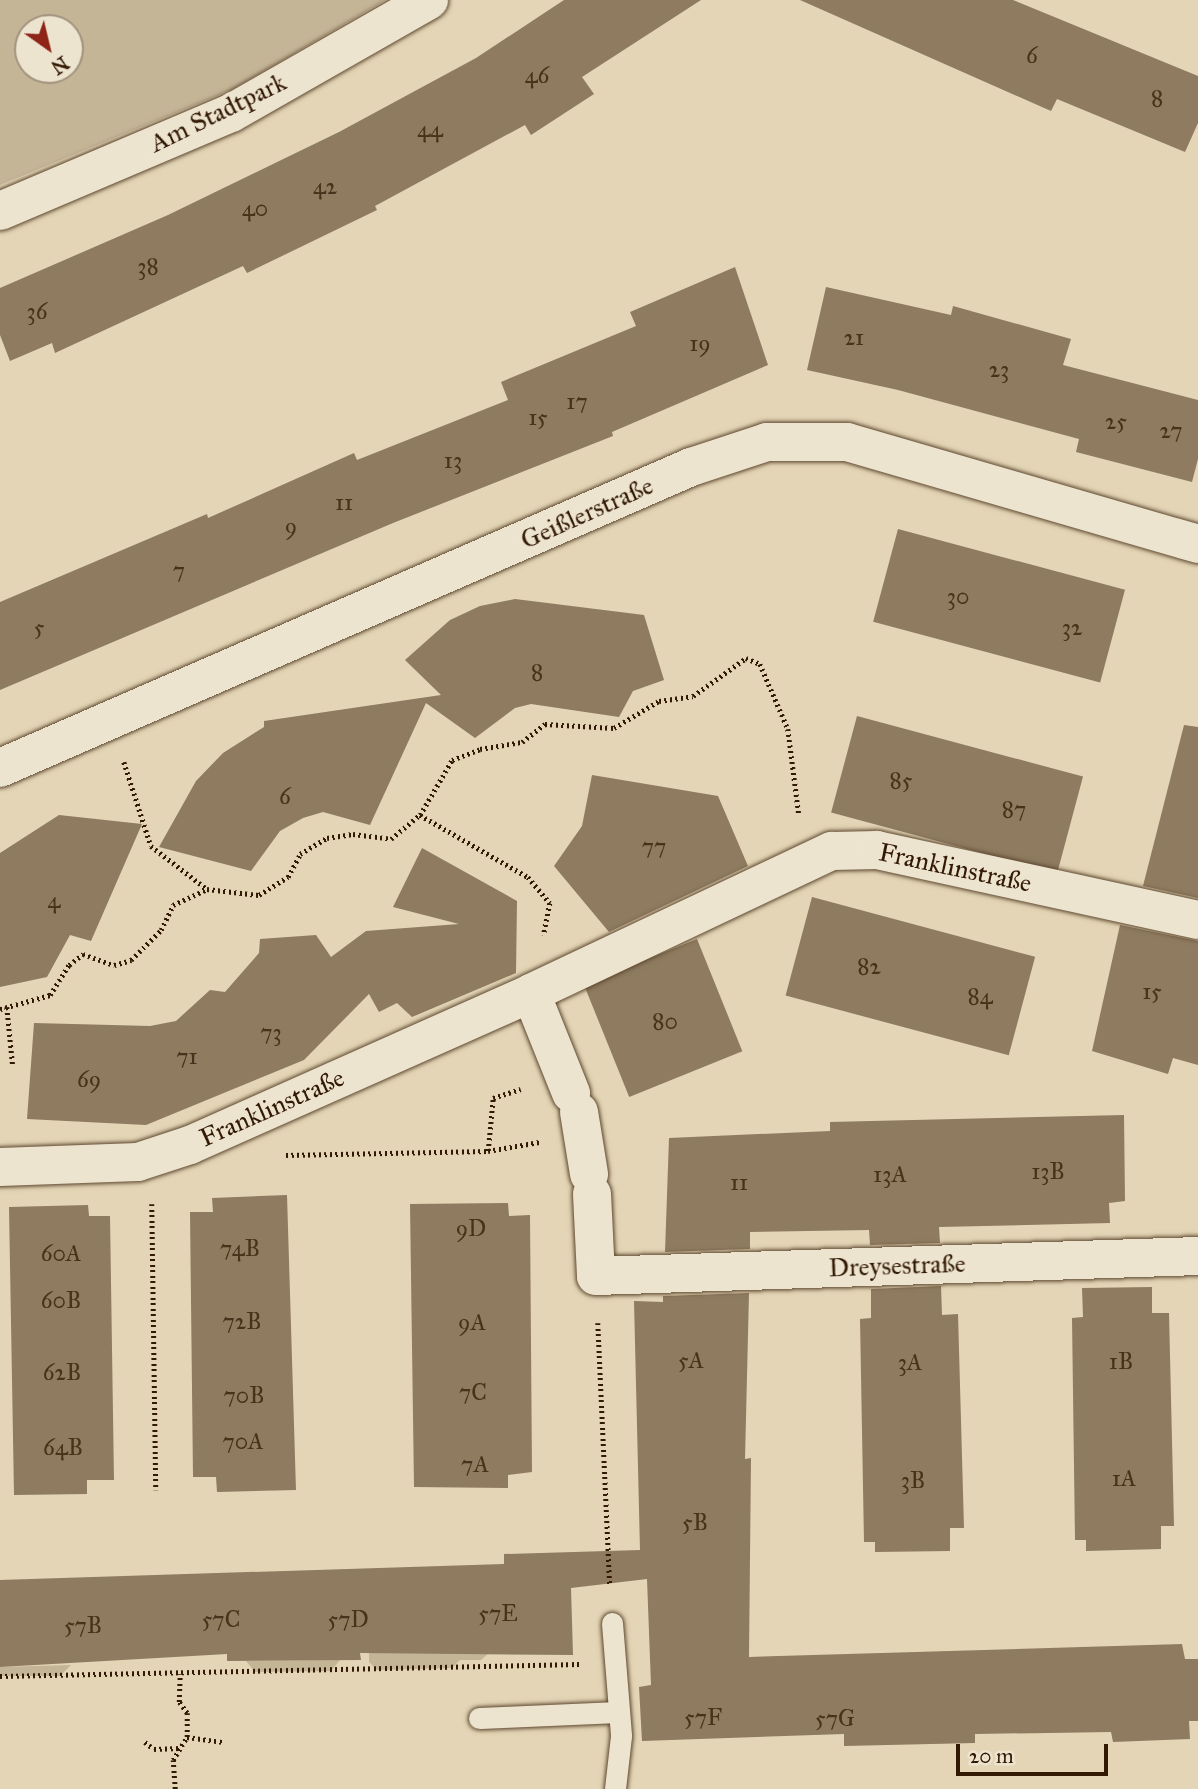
<!DOCTYPE html>
<meta charset="utf-8">
<style>
body{margin:0}
#map{position:relative;width:1198px;height:1789px;overflow:hidden;background:#e3d5b5;font-family:"IM FELL Great Primer",serif}
div>[style]{position:absolute}
.green>*{inset:0;background:#c5b597}
.building>*{inset:0;background:#8e7b60;transform-origin:0 0}
.path>*{height:4.5px;margin-top:-2.25px;transform-origin:0;background:repeating-linear-gradient(90deg,#321904 0 2px,transparent 0 5.5px)}
.roads{filter:drop-shadow(0 0 2px #5e4830) drop-shadow(0 0 2px #5e4830)}
.service>*{height:21px;margin:-10.5px;padding:0 10.5px;transform-origin:10.5px;border-radius:10.5px;background:#ede4cf}
.minor>*{height:38px;margin:-19px;padding:0 19px;transform-origin:19px;border-radius:19px;background:#ede4cf}
span{translate:-50% -50%;white-space:nowrap;text-align:center;line-height:1.15;-webkit-text-stroke:7px #ede4cf;paint-order:stroke}
.number-label{font-size:23px;color:#49321b}
.number-label span{-webkit-text-stroke-width:0}
.street-label{font-size:26px;color:#321904}
.north{position:absolute;left:14px;top:14px;width:70px;height:70px;box-sizing:border-box;background:#ede4cf;border:2px solid #a2937e;border-radius:50%;rotate:146deg;font-size:19px;font-weight:700;line-height:28px;text-align:center;color:#321904}
.north::after{content:'';display:block;margin:auto;width:24px;height:32px;background:#8f2418;clip-path:polygon(50% 0,100% 100%,50% 72%,0 100%)}
.scale{position:absolute;left:956px;top:1744px;width:152px;height:32px;box-sizing:border-box;border:4px solid #321904;border-top:0;padding-left:9px;font-size:21px;line-height:24px;white-space:nowrap;color:#321904;-webkit-text-stroke:5px #ede4cf;paint-order:stroke}
</style>
<div id="map">
<div class="green">
<div style="clip-path:polygon(evenodd,0 0,385px 0,233px 89px,0 185px,0 0,28px 28px,70px 28px,70px 70px,28px 70px,28px 28px)"></div>
<div style="clip-path:polygon(369px 1653px,489px 1653px,481px 1660px,460px 1660px,452px 1668px,377px 1670px,369px 1662px)"></div>
<div style="clip-path:polygon(340px 1660px,331px 1671px,255px 1672px,246px 1661px)"></div>
<div style="clip-path:polygon(71px 1665px,60px 1676px,0 1676px,0 1667px)"></div>
</div>
<div class="building">
<div style="clip-path:polygon(564px 0,701px 0,582px 77px,594px 94px,531px 135px,525px 125px,375px 206px,377px 210px,247px 273px,243px 266px,55px 353px,52px 343px,10px 361px,0 335px,0 288px,168px 215px,339px 132px,476px 58px)"></div>
<div style="clip-path:polygon(800px 0,1013px 0,1198px 76px,1198px 123px,1185px 152px,1057px 99px,1051px 111px)"></div>
<div style="clip-path:polygon(735px 267px,768px 365px,612px 432px,613px 436px,393px 523px,0 690px,0 602px,207px 514px,208px 518px,354px 453px,357px 460px,508px 400px,501px 382px,636px 326px,630px 312px)"></div>
<div style="clip-path:polygon(826px 287px,951px 315px,953px 306px,1071px 339px,1063px 365px,1198px 400px,1198px 459px,1192px 482px,1076px 452px,1079px 439px,898px 390px,807px 370px)"></div>
<div style="left:898px;top:529px;width:235px;height:96px;rotate:15deg"></div>
<div style="clip-path:polygon(515px 599px,644px 615px,664px 680px,633px 691px,619px 717px,531px 704px,515px 708px,475px 738px,426px 703px,370px 825px,323px 812px,303px 818px,280px 831px,251px 871px,159px 847px,196px 781px,223px 753px,264px 727px,264px 721px,441px 695px,405px 660px,450px 620px,480px 606px)"></div>
<div style="left:857px;top:716px;width:234px;height:100px;rotate:15deg"></div>
<div style="clip-path:polygon(1184px 725px,1198px 727px,1198px 898px,1143px 886px)"></div>
<div style="clip-path:polygon(592px 775px,718px 796px,748px 866px,609px 932px,554px 866px,582px 826px)"></div>
<div style="clip-path:polygon(59px 815px,142px 824px,91px 941px,70px 935px,47px 977px,0 987px,0 853px)"></div>
<div style="clip-path:polygon(422px 848px,517px 901px,516px 973px,412px 1017px,397px 1003px,379px 1012px,369px 994px,304px 1060px,146px 1125px,27px 1119px,34px 1023px,150px 1026px,176px 1021px,210px 990px,225px 992px,259px 953px,260px 939px,316px 935px,331px 957px,366px 931px,459px 924px,393px 907px)"></div>
<div style="left:812px;top:897px;width:231px;height:102px;rotate:15deg"></div>
<div style="clip-path:polygon(1120px 925px,1198px 941px,1198px 1065px,1173px 1058px,1168px 1074px,1092px 1051px)"></div>
<div style="left:697px;top:939px;width:121px;height:122px;rotate:68deg"></div>
<div style="clip-path:polygon(1124px 1115px,1125px 1201px,1109px 1203px,1110px 1223px,939px 1227px,940px 1243px,870px 1245px,869px 1230px,750px 1232px,750px 1249px,665px 1252px,669px 1138px,830px 1131px,830px 1122px)"></div>
<div style="clip-path:polygon(287px 1195px,296px 1490px,217px 1492px,216px 1477px,193px 1477px,190px 1212px,213px 1212px,212px 1198px)"></div>
<div style="clip-path:polygon(508px 1203px,509px 1216px,530px 1215px,532px 1472px,508px 1475px,508px 1488px,414px 1487px,410px 1204px)"></div>
<div style="clip-path:polygon(88px 1205px,89px 1216px,110px 1216px,114px 1480px,87px 1480px,87px 1494px,14px 1495px,9px 1207px)"></div>
<div style="clip-path:polygon(941px 1286px,942px 1315px,958px 1314px,964px 1528px,950px 1528px,950px 1551px,875px 1552px,875px 1542px,864px 1542px,860px 1319px,871px 1318px,871px 1289px)"></div>
<div style="clip-path:polygon(1152px 1287px,1152px 1313px,1169px 1313px,1174px 1526px,1161px 1526px,1161px 1549px,1086px 1551px,1086px 1540px,1075px 1540px,1072px 1318px,1083px 1317px,1082px 1288px)"></div>
<div style="clip-path:polygon(749px 1293px,745px 1459px,751px 1458px,749px 1657px,1182px 1644px,1185px 1659px,1198px 1659px,1198px 1721px,1189px 1721px,1190px 1739px,1113px 1742px,1111px 1732px,975px 1734px,975px 1743px,844px 1746px,844px 1734px,642px 1741px,639px 1687px,651px 1685px,647px 1579px,571px 1588px,573px 1655px,360px 1653px,361px 1660px,227px 1661px,227px 1654px,0 1667px,0 1580px,504px 1564px,504px 1554px,640px 1550px,634px 1301px,663px 1302px,663px 1296px)"></div>
</div>
<div class="path">
<div style="left:124px;top:762px;width:88px;rotate:72.2deg"></div>
<div style="left:151px;top:846px;width:71px;rotate:37.5deg"></div>
<div style="left:420px;top:815px;width:125px;rotate:29.9deg"></div>
<div style="left:528px;top:877px;width:34px;rotate:50deg"></div>
<div style="left:550px;top:903px;width:33px;rotate:101deg"></div>
<div style="left:7px;top:1007px;width:60px;rotate:84.3deg"></div>
<div style="left:0;top:1009px;width:52px;rotate:-15.6deg"></div>
<div style="left:50px;top:995px;width:36px;rotate:-58deg"></div>
<div style="left:69px;top:965px;width:18px;rotate:-38deg"></div>
<div style="left:83px;top:954px;width:33px;rotate:20deg"></div>
<div style="left:114px;top:965px;width:18px;rotate:-16deg"></div>
<div style="left:131px;top:960px;width:42px;rotate:-45deg"></div>
<div style="left:161px;top:930px;width:28px;rotate:-64deg"></div>
<div style="left:173px;top:905px;width:38px;rotate:-25deg"></div>
<div style="left:207px;top:889px;width:52px;rotate:6.6deg"></div>
<div style="left:259px;top:895px;width:34px;rotate:-32deg"></div>
<div style="left:288px;top:877px;width:26px;rotate:-62deg"></div>
<div style="left:300px;top:854px;width:31px;rotate:-31deg"></div>
<div style="left:327px;top:838px;width:26px;rotate:-9deg"></div>
<div style="left:353px;top:834px;width:38px;rotate:7deg"></div>
<div style="left:391px;top:839px;width:38px;rotate:-40deg"></div>
<div style="left:420px;top:815px;width:64px;rotate:-59.8deg"></div>
<div style="left:452px;top:760px;width:30px;rotate:-21deg"></div>
<div style="left:480px;top:749px;width:43px;rotate:-9.5deg"></div>
<div style="left:522px;top:742px;width:29px;rotate:-38deg"></div>
<div style="left:545px;top:724px;width:69px;rotate:3.3deg"></div>
<div style="left:614px;top:728px;width:52px;rotate:-31deg"></div>
<div style="left:659px;top:701px;width:34px;rotate:-8deg"></div>
<div style="left:693px;top:696px;width:65px;rotate:-35.6deg"></div>
<div style="left:746px;top:658px;width:15px;rotate:23deg"></div>
<div style="left:760px;top:664px;width:71px;rotate:66.7deg"></div>
<div style="left:788px;top:729px;width:87px;rotate:82.7deg"></div>
<div style="left:488px;top:1151px;width:52px;rotate:-10deg"></div>
<div style="left:286px;top:1155px;width:202px;rotate:-1.1deg"></div>
<div style="left:488px;top:1151px;width:53px;rotate:-84.6deg"></div>
<div style="left:493px;top:1098px;width:29px;rotate:-18deg"></div>
<div style="left:152px;top:1204px;width:286px;rotate:89.2deg"></div>
<div style="left:598px;top:1323px;width:264px;rotate:87.4deg"></div>
<div style="left:0;top:1676px;width:580px;rotate:-1.19deg"></div>
<div style="left:187px;top:1737px;width:37px;rotate:8deg"></div>
<div style="left:145px;top:1742px;width:11px;rotate:38deg"></div>
<div style="left:154px;top:1749px;width:26px;rotate:-2deg"></div>
<div style="left:175px;top:1789px;width:29px;rotate:-94deg"></div>
<div style="left:173px;top:1760px;width:27px;rotate:-59deg"></div>
<div style="left:187px;top:1737px;width:24px;rotate:-90deg"></div>
<div style="left:187px;top:1713px;width:14px;rotate:-126deg"></div>
<div style="left:179px;top:1702px;width:28px;rotate:-88deg"></div>
</div>
<div class="roads">
<div class="service">
<div style="left:612px;top:1623px;width:113px;rotate:85.4deg"></div>
<div style="left:621px;top:1736px;width:53px;rotate:96.5deg"></div>
<div style="left:479px;top:1718px;width:140px;rotate:-2.5deg"></div>
</div>
<div class="minor">
<div style="left:0;top:211px;width:251px;rotate:-23deg"></div>
<div style="left:231px;top:113px;width:228px;rotate:-29.7deg"></div>
<div style="left:0;top:768px;width:754px;rotate:-23.54deg"></div>
<div style="left:691px;top:467px;width:80px;rotate:-18.2deg"></div>
<div style="left:767px;top:442px;width:80px"></div>
<div style="left:847px;top:442px;width:366px;rotate:16.2deg"></div>
<div style="left:531px;top:993px;width:333px;rotate:-25.3deg"></div>
<div style="left:832px;top:851px;width:45px;rotate:-1.3deg"></div>
<div style="left:877px;top:850px;width:329px;rotate:12.3deg"></div>
<div style="left:579px;top:1112px;width:63px;rotate:80.8deg"></div>
<div style="left:0;top:1167px;width:138px;rotate:-2.1deg"></div>
<div style="left:138px;top:1162px;width:55px;rotate:-18.1deg"></div>
<div style="left:190px;top:1145px;width:373px;rotate:-24deg"></div>
<div style="left:531px;top:993px;width:108px;rotate:68.2deg"></div>
<div style="left:592px;top:1194px;width:82px;rotate:87.2deg"></div>
<div style="left:596px;top:1276px;width:602px;rotate:-1.9deg"></div>
</div>
</div>
<div class="number-label">
<span style="left:1032px;top:55px">6</span>
<span style="left:537px;top:75px">46</span>
<span style="left:1157px;top:98px">8</span>
<span style="left:430px;top:129px">44</span>
<span style="left:325px;top:186px">42</span>
<span style="left:255px;top:208px">40</span>
<span style="left:148px;top:266px">38</span>
<span style="left:37px;top:311px">36</span>
<span style="left:854px;top:337px">21</span>
<span style="left:700px;top:343px">19</span>
<span style="left:999px;top:369px">23</span>
<span style="left:577px;top:401px">17</span>
<span style="left:538px;top:417px">15</span>
<span style="left:1116px;top:421px">25</span>
<span style="left:1171px;top:430px">27</span>
<span style="left:453px;top:460px">13</span>
<span style="left:344px;top:502px">11</span>
<span style="left:291px;top:526px">9</span>
<span style="left:179px;top:570px">7</span>
<span style="left:958px;top:596px">30</span>
<span style="left:39px;top:627px">5</span>
<span style="left:1072px;top:627px">32</span>
<span style="left:537px;top:672px">8</span>
<span style="left:901px;top:780px">85</span>
<span style="left:285px;top:796px">6</span>
<span style="left:1014px;top:809px">87</span>
<span style="left:654px;top:846px">77</span>
<span style="left:54px;top:900px">4</span>
<span style="left:869px;top:966px">82</span>
<span style="left:1152px;top:991px">15</span>
<span style="left:980px;top:996px">84</span>
<span style="left:665px;top:1021px">80</span>
<span style="left:271px;top:1032px">73</span>
<span style="left:187px;top:1056px">71</span>
<span style="left:89px;top:1079px">69</span>
<span style="left:1048px;top:1171px">13B</span>
<span style="left:890px;top:1174px">13A</span>
<span style="left:739px;top:1182px">11</span>
<span style="left:471px;top:1228px">9D</span>
<span style="left:240px;top:1248px">74B</span>
<span style="left:61px;top:1253px">60A</span>
<span style="left:61px;top:1300px">60B</span>
<span style="left:242px;top:1321px">72B</span>
<span style="left:472px;top:1322px">9A</span>
<span style="left:691px;top:1360px">5A</span>
<span style="left:1121px;top:1361px">1B</span>
<span style="left:910px;top:1362px">3A</span>
<span style="left:62px;top:1372px">62B</span>
<span style="left:473px;top:1392px">7C</span>
<span style="left:244px;top:1395px">70B</span>
<span style="left:243px;top:1441px">70A</span>
<span style="left:63px;top:1447px">64B</span>
<span style="left:475px;top:1464px">7A</span>
<span style="left:1124px;top:1478px">1A</span>
<span style="left:913px;top:1480px">3B</span>
<span style="left:695px;top:1522px">5B</span>
<span style="left:498px;top:1613px">57E</span>
<span style="left:221px;top:1619px">57C</span>
<span style="left:348px;top:1619px">57D</span>
<span style="left:83px;top:1625px">57B</span>
<span style="left:703px;top:1717px">57F</span>
<span style="left:835px;top:1718px">57G</span>
</div>
<div class="street-label">
<span style="left:218px;top:113px;rotate:-26deg">Am Stadtpark</span>
<span style="left:587px;top:513px;rotate:-24deg">Geißlerstraße</span>
<span style="left:955px;top:868px;rotate:12deg">Franklinstraße</span>
<span style="left:272px;top:1108px;rotate:-24deg">Franklinstraße</span>
<span style="left:897px;top:1266px;rotate:-2deg">Dreysestraße</span>
</div>
<div class="north">N</div>
<div class="scale">20 m</div>
</div>
